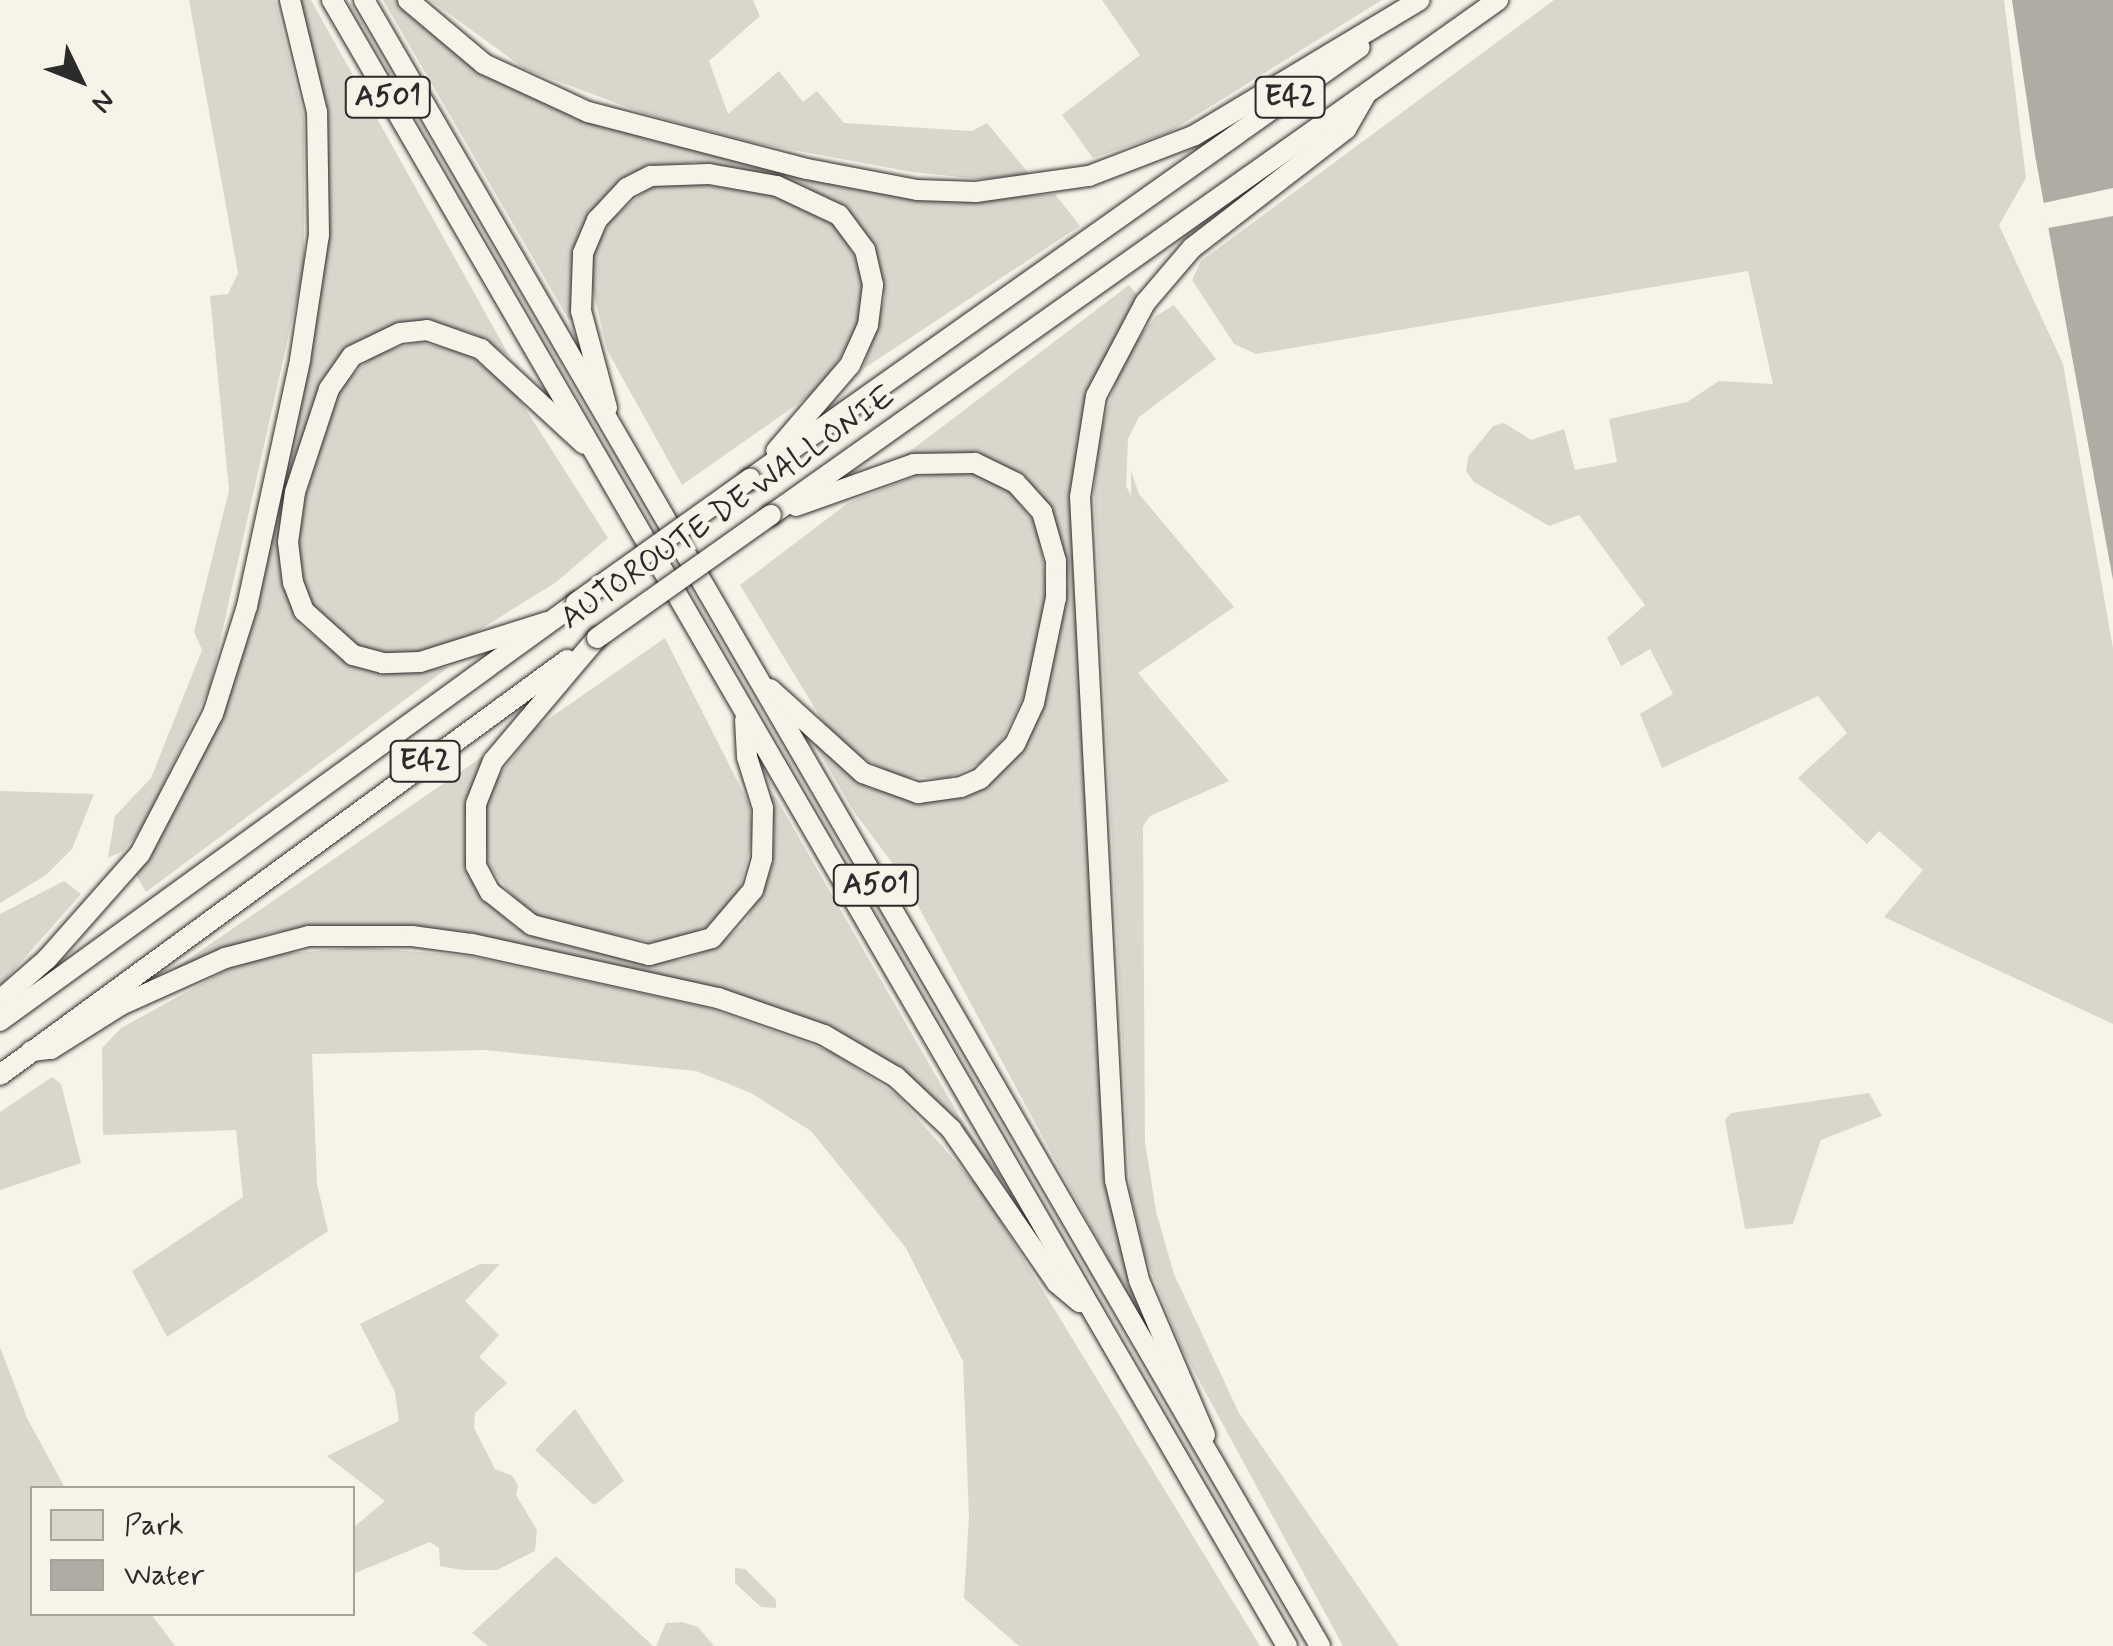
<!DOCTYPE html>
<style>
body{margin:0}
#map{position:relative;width:2113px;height:1646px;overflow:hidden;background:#f7f3e8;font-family:Mynerve,sans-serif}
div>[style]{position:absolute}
.green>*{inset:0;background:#dad6cc}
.water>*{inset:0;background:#afaca4}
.pier>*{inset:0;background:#f7f3e8}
.roads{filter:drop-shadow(0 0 2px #2b2b2b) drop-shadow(0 0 2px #2b2b2b)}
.highway>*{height:20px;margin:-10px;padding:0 10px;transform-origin:10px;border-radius:10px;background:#f7f3e8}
.bridges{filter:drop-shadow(0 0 2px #2b2b2b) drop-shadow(0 0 2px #2b2b2b)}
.highway-bridge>*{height:20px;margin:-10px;padding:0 10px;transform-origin:10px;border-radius:10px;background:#f7f3e8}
span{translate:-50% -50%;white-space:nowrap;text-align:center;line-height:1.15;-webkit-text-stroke:8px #f7f3e8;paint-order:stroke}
.shield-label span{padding:2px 8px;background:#f7f3e8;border:2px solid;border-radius:8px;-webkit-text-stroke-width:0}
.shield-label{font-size:30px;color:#2b2b2b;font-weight:700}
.street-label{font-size:32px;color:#2b2b2b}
.legend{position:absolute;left:30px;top:1486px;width:325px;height:130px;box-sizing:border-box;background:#f7f3e8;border:2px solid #a5a39c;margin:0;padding:12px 18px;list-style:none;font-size:30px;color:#2b2b2b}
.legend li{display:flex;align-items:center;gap:20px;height:50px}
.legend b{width:50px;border:2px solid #a5a39c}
.north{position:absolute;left:30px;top:30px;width:100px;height:100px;-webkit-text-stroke:8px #f7f3e8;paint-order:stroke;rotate:133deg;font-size:28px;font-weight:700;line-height:40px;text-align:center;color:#2b2b2b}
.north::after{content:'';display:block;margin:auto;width:35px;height:45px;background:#2b2b2b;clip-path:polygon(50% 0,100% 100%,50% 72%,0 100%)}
</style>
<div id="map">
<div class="green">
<div style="clip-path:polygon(189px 0,275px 0,304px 118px,304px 267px,210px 686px,144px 826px,123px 851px,108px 858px,115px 816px,151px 778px,202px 650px,194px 632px,229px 490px,210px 296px,228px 294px,238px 273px)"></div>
<div style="clip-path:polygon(297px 0,311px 0,510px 357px,476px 335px,435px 322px,401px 324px,350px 348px,326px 375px,294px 460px,282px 520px,280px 566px,289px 601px,301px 626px,347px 661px,416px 671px,449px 667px,146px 892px,135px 873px,179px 804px,232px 683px,326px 229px)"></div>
<div style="clip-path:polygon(383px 0,400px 0,595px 121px,650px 140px,815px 176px,1010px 197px,1055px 194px,1080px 226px,863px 369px,885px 297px,876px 254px,857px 222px,803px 185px,737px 168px,695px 162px,652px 167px,606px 197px,577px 319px,569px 320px)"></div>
<div style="clip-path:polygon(430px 0,753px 0,760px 16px,709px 61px,728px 114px,779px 71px,803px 102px,817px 91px,844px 123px,972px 131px,987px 123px,1030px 175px,979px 179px,912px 172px,750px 142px,643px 113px,525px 69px)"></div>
<div style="clip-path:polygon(1102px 0,1382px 0,1168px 133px,1093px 158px,1062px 115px,1140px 55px)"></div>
<div style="clip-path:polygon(1554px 0,2004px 0,2026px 178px,1999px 225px,2063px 364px,2113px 648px,2113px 1024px,1884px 917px,1923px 870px,1879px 831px,1867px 844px,1798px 778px,1847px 733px,1818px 696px,1662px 768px,1640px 714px,1673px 694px,1650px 649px,1621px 666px,1607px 638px,1645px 605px,1579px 515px,1549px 526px,1474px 482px,1466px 471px,1468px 457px,1493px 426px,1504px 423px,1531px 440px,1564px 429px,1575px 470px,1617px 462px,1609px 419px,1687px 402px,1719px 381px,1773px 384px,1748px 271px,1256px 354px,1234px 344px,1192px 280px,1201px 261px)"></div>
<div style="clip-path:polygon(680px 181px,789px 198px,816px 210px,840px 228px,864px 277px,860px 328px,819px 389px,682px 485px,607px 350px,591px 282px,594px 250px,611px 219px,649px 188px)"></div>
<div style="clip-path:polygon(1129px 285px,1140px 299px,1122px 325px,1075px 516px,1076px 614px,1100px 1063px,1149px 1334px,902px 876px,852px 809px,813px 741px,872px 789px,937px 799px,1031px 729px,1047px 690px,1068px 582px,1049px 514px,961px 454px,901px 458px)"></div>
<div style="clip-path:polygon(1174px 305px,1216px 359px,1139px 417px,1128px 439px,1126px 486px,1131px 496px,1131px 471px,1139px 494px,1234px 607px,1138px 673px,1229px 781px,1150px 816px,1143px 826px,1145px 1142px,1156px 1211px,1174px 1274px,1239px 1413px,1399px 1646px,1343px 1646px,1181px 1347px,1145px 1255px,1130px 1192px,1094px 489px,1100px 433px,1116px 381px,1133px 345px,1156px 316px)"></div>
<div style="clip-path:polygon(419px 342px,468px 354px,514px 391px,608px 538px,555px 583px,463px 640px,414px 654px,385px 654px,354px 645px,314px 613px,304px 591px,297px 537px,304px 492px,339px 388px,375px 354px)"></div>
<div style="clip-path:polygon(966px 471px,1007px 488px,1038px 527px,1047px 591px,1027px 691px,1000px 743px,980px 763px,948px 778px,899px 777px,847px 750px,822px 720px,740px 585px,848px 503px,915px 476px)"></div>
<div style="clip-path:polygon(665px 638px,749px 804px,754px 833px,738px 895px,721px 917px,686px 939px,658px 943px,545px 921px,522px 908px,488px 865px,483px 817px,492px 785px,534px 729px)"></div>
<div style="clip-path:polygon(492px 750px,465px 818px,465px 853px,491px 905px,515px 927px,551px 942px,639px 962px,683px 960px,717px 946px,745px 923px,771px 869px,774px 831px,768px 794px,775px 796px,962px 1121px,1006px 1183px,860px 1045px,739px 995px,426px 930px,375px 926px,272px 932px,161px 978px)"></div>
<div style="clip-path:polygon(0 791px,94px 794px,72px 849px,46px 875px,0 903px)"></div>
<div style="clip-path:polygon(64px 881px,81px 894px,0 986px,0 914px)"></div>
<div style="clip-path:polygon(358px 947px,469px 956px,705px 1007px,832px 1052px,898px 1096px,984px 1194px,1260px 1646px,1019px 1646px,964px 1598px,969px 1517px,963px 1361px,906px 1248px,811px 1131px,751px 1093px,696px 1071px,484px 1050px,312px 1054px,317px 1184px,328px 1231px,167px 1337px,132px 1271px,243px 1197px,236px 1130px,103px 1135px,102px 1048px,121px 1028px,232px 967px,270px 955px)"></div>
<div style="clip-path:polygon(52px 1077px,61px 1084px,81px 1163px,0 1190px,0 1112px)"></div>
<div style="clip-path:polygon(1869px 1093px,1882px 1116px,1821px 1140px,1793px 1224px,1745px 1229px,1725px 1120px,1731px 1113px)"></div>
<div style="clip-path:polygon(480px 1264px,500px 1264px,465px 1301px,499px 1335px,479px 1357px,507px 1383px,475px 1413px,474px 1428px,495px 1469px,513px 1476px,518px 1486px,516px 1495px,537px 1530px,535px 1551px,497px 1570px,462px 1570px,440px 1566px,439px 1548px,430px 1542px,353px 1574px,353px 1528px,385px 1501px,327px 1456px,399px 1421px,395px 1392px,360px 1324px)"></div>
<div style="clip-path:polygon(0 1347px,27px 1418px,65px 1488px,32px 1488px,32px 1614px,151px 1614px,175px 1646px,0 1646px)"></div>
<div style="clip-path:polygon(575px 1409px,624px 1481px,594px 1505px,535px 1450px)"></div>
<div style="clip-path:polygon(556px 1556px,653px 1646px,488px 1646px,472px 1633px)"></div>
<div style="clip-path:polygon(735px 1568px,745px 1569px,776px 1600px,776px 1608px,761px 1607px,735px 1583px)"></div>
<div style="clip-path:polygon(682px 1622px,698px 1627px,714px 1646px,656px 1646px,666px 1623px)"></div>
</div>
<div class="water">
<div style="clip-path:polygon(2012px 0,2113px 0,2113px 580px,2035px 155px)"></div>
</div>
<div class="pier">
<div style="clip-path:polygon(2113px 188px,2113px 216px,2043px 229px,2039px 204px)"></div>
</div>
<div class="roads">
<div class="highway">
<div style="left:332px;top:0;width:1903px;rotate:59.88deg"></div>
<div style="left:364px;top:0;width:1903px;rotate:59.85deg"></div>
<div style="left:408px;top:0;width:99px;rotate:40.1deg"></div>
<div style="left:484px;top:64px;width:115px;rotate:24.8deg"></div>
<div style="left:588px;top:112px;width:226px;rotate:14.6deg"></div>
<div style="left:807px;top:169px;width:112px;rotate:10.8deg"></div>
<div style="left:917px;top:190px;width:59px;rotate:1.9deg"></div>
<div style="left:976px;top:192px;width:114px;rotate:-8.1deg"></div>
<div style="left:1089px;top:176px;width:114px;rotate:-21.1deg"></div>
<div style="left:1195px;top:135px;width:262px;rotate:-31deg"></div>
<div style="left:607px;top:408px;width:100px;rotate:-105deg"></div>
<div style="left:581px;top:311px;width:58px;rotate:-88deg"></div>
<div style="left:583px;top:253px;width:36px;rotate:-67deg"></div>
<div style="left:597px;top:220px;width:44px;rotate:-46.8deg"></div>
<div style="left:627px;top:188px;width:27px;rotate:-27deg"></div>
<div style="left:651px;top:176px;width:58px;rotate:-2deg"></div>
<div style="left:709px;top:174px;width:69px;rotate:10deg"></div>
<div style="left:777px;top:186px;width:68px;rotate:25.1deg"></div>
<div style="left:839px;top:215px;width:44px;rotate:53.4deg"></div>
<div style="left:865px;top:250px;width:36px;rotate:77deg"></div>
<div style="left:873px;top:285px;width:40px;rotate:97.1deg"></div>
<div style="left:868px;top:325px;width:44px;rotate:114.2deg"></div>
<div style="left:850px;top:365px;width:113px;rotate:130.7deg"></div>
<div style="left:750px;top:479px;width:747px;rotate:-35.31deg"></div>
<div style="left:771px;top:515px;width:891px;rotate:-35.31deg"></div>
<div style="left:547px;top:622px;width:133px;rotate:162.5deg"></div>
<div style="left:420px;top:662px;width:37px;rotate:178deg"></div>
<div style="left:383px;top:663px;width:31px;rotate:-165deg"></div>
<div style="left:353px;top:655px;width:66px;rotate:-138.1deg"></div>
<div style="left:304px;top:611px;width:30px;rotate:-111deg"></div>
<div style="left:293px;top:583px;width:41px;rotate:-97deg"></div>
<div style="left:288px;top:542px;width:50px;rotate:-82deg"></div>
<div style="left:295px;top:492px;width:108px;rotate:-71.7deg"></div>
<div style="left:329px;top:389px;width:40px;rotate:-55.1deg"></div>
<div style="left:352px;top:356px;width:53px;rotate:-25.6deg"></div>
<div style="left:400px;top:333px;width:27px;rotate:-6deg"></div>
<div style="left:427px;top:330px;width:57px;rotate:19.4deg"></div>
<div style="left:481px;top:349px;width:140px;rotate:42.7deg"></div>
<div style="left:597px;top:638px;width:161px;rotate:130.2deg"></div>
<div style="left:493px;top:761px;width:46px;rotate:111.6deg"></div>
<div style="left:476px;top:804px;width:62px;rotate:90deg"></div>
<div style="left:476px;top:866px;width:30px;rotate:62deg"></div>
<div style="left:490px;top:892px;width:53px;rotate:38.2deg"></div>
<div style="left:532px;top:925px;width:121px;rotate:14.4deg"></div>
<div style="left:649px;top:955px;width:65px;rotate:-15.1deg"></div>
<div style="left:712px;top:938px;width:63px;rotate:-49.5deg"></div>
<div style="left:753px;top:890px;width:32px;rotate:-74deg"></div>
<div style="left:762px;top:859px;width:51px;rotate:-88.9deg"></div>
<div style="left:763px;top:808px;width:53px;rotate:-107.4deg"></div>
<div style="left:747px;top:757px;width:37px;rotate:-93deg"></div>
<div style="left:770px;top:689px;width:125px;rotate:42.1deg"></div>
<div style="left:863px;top:773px;width:59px;rotate:20deg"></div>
<div style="left:918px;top:793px;width:43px;rotate:-7.9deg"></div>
<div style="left:961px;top:787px;width:21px;rotate:-23deg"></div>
<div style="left:980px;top:779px;width:49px;rotate:-45deg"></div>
<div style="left:1015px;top:744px;width:45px;rotate:-65.1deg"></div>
<div style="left:1034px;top:703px;width:107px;rotate:-78.2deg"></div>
<div style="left:1056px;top:598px;width:37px;rotate:-90deg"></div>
<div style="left:1056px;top:561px;width:51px;rotate:-105.9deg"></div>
<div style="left:1042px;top:512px;width:39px;rotate:-132deg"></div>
<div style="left:1016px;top:483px;width:46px;rotate:-154deg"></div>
<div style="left:975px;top:463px;width:61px;rotate:179.1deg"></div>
<div style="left:914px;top:464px;width:125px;rotate:160.4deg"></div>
<div style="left:0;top:1000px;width:62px;rotate:-41.1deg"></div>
<div style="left:47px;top:959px;width:140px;rotate:-48.5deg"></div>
<div style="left:140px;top:854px;width:158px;rotate:-62.5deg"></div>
<div style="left:213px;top:714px;width:113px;rotate:-72.5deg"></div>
<div style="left:247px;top:606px;width:252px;rotate:-77.8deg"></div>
<div style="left:300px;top:360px;width:126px;rotate:-81.4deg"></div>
<div style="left:319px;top:235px;width:123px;rotate:-90.9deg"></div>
<div style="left:317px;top:112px;width:115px;rotate:-103.6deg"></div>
<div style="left:0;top:1021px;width:712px;rotate:-35.97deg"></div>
<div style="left:31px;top:1051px;width:20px;rotate:-6deg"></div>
<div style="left:51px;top:1049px;width:83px;rotate:-32.2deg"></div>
<div style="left:121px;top:1005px;width:114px;rotate:-24.3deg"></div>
<div style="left:225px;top:958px;width:87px;rotate:-14.7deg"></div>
<div style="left:309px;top:936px;width:103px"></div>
<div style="left:412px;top:936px;width:61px;rotate:7.6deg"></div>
<div style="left:472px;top:944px;width:252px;rotate:12.4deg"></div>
<div style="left:718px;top:998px;width:112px;rotate:19.2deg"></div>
<div style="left:824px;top:1035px;width:83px;rotate:30.3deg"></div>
<div style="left:896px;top:1077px;width:76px;rotate:43.4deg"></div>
<div style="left:951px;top:1129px;width:187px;rotate:55.5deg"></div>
<div style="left:1057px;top:1283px;width:30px;rotate:40deg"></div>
<div style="left:0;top:1075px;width:703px;rotate:-36.2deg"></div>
<div style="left:1205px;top:1435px;width:168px;rotate:-113.1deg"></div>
<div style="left:1139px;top:1280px;width:103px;rotate:-103.5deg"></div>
<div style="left:1115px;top:1180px;width:684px;rotate:-92.93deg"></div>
<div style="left:1080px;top:497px;width:102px;rotate:-81deg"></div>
<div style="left:1096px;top:396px;width:105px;rotate:-62.2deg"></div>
<div style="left:1145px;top:303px;width:72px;rotate:-49.5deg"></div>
<div style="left:1192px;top:248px;width:195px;rotate:-37.7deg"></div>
<div style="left:1346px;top:129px;width:38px;rotate:-60deg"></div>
</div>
</div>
<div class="bridges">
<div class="highway-bridge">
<div style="left:576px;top:603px;width:214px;rotate:-35.5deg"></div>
<div style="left:597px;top:638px;width:213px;rotate:-35.3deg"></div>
</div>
</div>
<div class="shield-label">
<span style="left:388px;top:97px">A501</span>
<span style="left:1290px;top:97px">E42</span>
<span style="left:425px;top:761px">E42</span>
<span style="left:876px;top:885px">A501</span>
</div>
<div class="street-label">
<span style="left:728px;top:508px;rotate:-35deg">AUTOROUTE DE WALLONIE</span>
</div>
<ul class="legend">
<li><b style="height:28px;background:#dad6cc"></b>Park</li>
<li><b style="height:28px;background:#afaca4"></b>Water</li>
</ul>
<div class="north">N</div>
</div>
